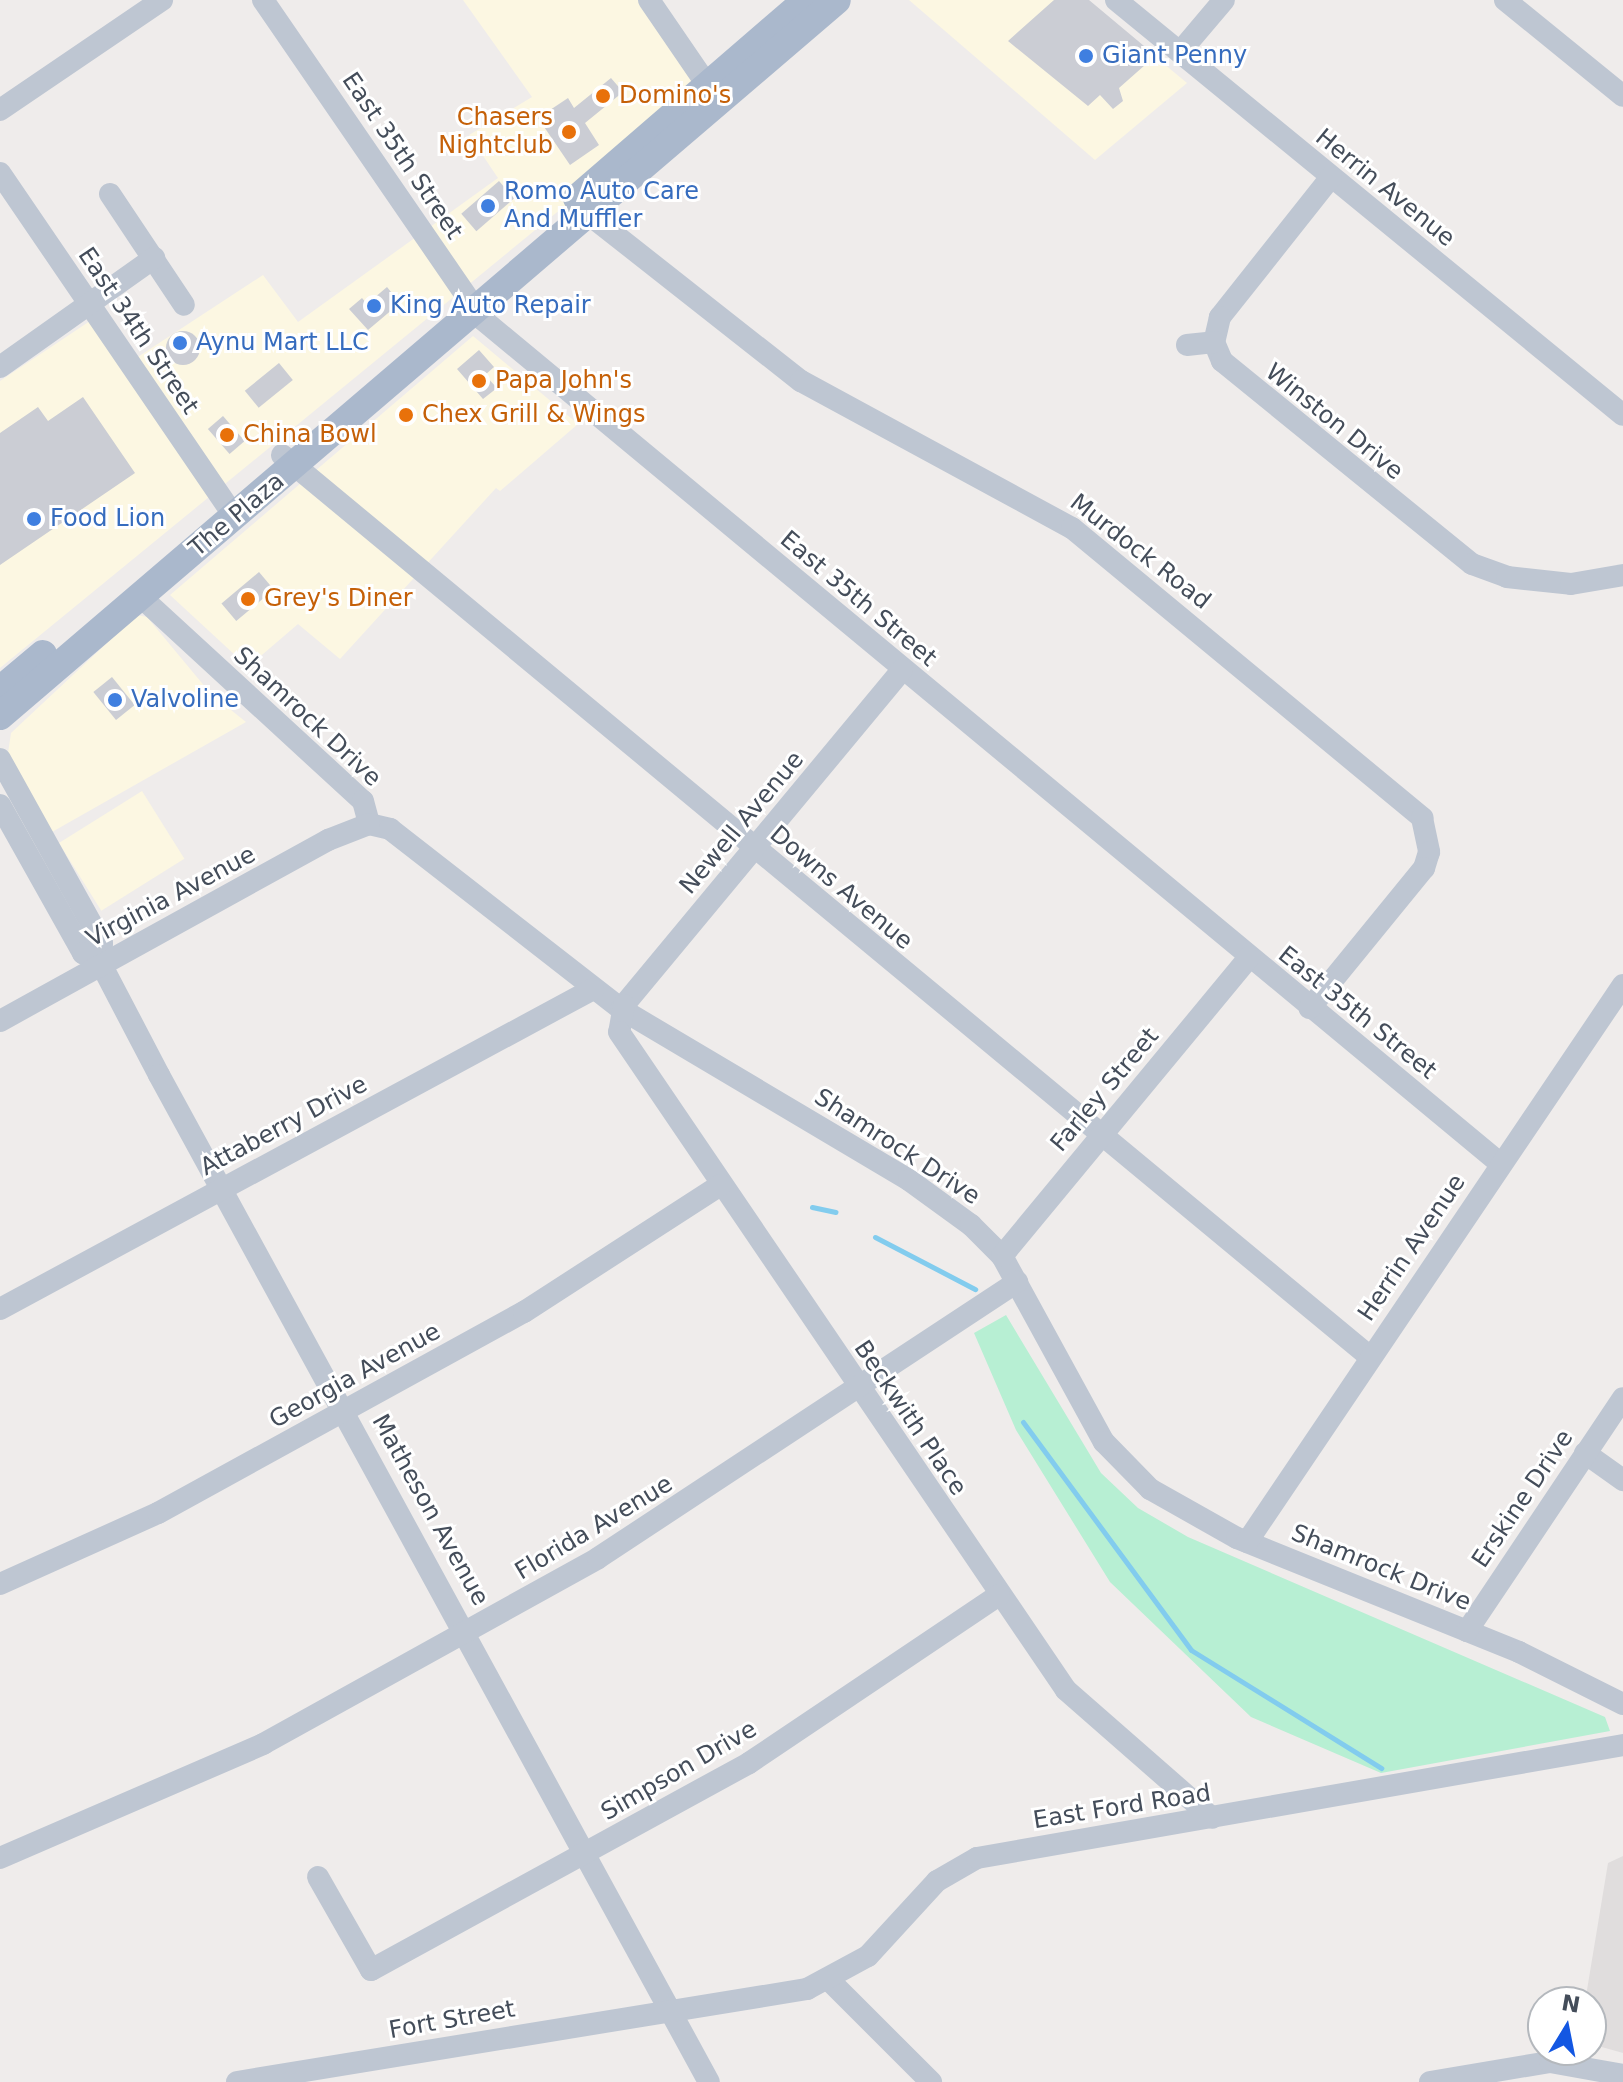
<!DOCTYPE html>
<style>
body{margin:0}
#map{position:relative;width:1623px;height:2082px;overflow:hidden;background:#efeceb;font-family:"DejaVu Sans",sans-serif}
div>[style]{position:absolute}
.commercial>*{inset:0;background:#fcf7e2;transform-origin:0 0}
.education>*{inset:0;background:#e0dddd}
.green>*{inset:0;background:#b7efd3}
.stream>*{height:5px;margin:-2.5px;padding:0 2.5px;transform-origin:2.5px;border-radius:2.5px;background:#82ccee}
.building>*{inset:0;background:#cbcdd4;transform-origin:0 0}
.round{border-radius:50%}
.minor>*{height:22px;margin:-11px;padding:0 11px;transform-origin:11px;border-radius:11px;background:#bec6d2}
.major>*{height:28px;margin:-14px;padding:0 14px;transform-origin:14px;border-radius:14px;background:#aab8cc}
.dots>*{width:22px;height:22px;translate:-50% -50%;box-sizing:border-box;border:4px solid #fff;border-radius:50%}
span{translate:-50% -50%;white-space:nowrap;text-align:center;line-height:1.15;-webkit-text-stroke:6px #fff;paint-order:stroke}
.shop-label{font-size:24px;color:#366cbe}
.left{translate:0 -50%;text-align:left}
.food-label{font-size:24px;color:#c56008}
.right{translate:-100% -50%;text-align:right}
.street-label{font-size:24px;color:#444d5a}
.north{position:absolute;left:1527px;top:1986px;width:80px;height:80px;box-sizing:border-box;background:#fff;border:2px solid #b4b8bd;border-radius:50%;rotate:10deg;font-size:22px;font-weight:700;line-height:32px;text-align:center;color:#444d5a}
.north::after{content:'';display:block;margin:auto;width:28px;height:36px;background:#1357e2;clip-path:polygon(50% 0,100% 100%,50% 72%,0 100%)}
</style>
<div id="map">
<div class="commercial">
<div style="clip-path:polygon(463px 0,640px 0,704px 92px,0 668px,0 381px,90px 321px,121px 368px,263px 275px,298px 322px,498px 178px,469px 135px,532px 97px)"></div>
<div style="clip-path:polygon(909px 0,1087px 0,1187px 83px,1095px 160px)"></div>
<div style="clip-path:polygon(473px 336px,578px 424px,500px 491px,496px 488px,340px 659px,298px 624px,248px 667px,170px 595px)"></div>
<div style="clip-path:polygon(137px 615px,147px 617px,211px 694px,246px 722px,52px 832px,8px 753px,11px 733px)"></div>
<div style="left:142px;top:791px;width:80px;height:98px;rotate:58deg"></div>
</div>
<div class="education">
<div style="clip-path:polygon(1623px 1856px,1623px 2053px,1591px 2044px,1591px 2002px,1585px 2002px,1608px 1863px)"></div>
</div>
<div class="green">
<div style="clip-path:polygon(1006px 1315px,1101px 1473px,1138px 1508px,1188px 1537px,1605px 1717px,1610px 1731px,1381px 1773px,1251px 1717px,1110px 1582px,1016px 1430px,974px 1333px)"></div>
</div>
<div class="stream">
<div style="left:812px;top:1207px;width:24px;rotate:12deg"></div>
<div style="left:875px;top:1237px;width:113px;rotate:27.5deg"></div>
<div style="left:1023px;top:1422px;width:283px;rotate:53.6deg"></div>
<div style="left:1191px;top:1650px;width:224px;rotate:31.8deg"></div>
</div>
<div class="building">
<div style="clip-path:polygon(1054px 0,1089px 0,1150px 51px,1140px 60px,1145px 65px,1119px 88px,1123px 101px,1113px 109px,1100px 95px,1088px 106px,1008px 41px)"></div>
<div style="clip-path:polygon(611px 78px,623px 92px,585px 123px,599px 145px,570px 165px,538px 118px,568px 98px,574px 108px)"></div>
<div style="left:499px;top:181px;width:23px;height:50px;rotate:49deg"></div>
<div style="clip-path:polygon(387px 287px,400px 303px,368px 330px,349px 309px,362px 298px,367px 304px)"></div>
<div class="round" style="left:166px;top:331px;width:34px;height:34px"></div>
<div style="clip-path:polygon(479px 350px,494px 367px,485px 375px,497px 388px,483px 399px,457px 369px)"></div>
<div style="left:279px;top:363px;width:22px;height:44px;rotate:51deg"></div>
<div style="clip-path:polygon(83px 397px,135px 473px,0 565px,0 433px,38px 407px,48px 421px)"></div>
<div style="left:223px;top:416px;width:33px;height:20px;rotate:49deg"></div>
<div style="left:259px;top:572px;width:23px;height:49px;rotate:50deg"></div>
<div style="left:112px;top:677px;width:36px;height:24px;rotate:51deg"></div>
</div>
<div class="minor">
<div style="left:263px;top:0;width:387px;rotate:55.5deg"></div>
<div style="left:482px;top:319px;width:1324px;rotate:39.67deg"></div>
<div style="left:649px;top:0;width:119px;rotate:55.6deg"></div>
<div style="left:1116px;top:0;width:655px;rotate:39.3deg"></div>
<div style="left:1505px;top:0;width:152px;rotate:39.1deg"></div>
<div style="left:1180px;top:52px;width:68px;rotate:-49.8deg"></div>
<div style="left:0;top:110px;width:196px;rotate:-34.2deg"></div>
<div style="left:0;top:173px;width:417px;rotate:55.7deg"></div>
<div style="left:1331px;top:177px;width:179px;rotate:128.4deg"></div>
<div style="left:1220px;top:317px;width:26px;rotate:103deg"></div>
<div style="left:1214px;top:342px;width:21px;rotate:67deg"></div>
<div style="left:1222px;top:361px;width:322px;rotate:39.1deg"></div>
<div style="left:1472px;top:564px;width:37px;rotate:20deg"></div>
<div style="left:1507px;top:577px;width:64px;rotate:6.2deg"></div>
<div style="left:1571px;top:584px;width:53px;rotate:-9.8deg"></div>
<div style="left:110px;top:194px;width:133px;rotate:56.3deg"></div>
<div style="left:577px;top:205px;width:285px;rotate:38.2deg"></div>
<div style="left:801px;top:381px;width:308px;rotate:28.5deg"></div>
<div style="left:1072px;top:528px;width:455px;rotate:39.6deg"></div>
<div style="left:1422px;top:818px;width:35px;rotate:78deg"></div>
<div style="left:1429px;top:852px;width:17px;rotate:107deg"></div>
<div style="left:1424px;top:868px;width:181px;rotate:129.2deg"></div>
<div style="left:1187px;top:345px;width:27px;rotate:-6deg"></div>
<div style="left:0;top:367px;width:189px;rotate:-35.3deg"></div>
<div style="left:282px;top:455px;width:1413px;rotate:39.66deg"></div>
<div style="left:141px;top:597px;width:301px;rotate:42.6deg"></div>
<div style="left:363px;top:801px;width:24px;rotate:75deg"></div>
<div style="left:369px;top:824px;width:22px;rotate:13deg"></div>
<div style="left:390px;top:829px;width:293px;rotate:37.9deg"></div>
<div style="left:621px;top:1009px;width:335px;rotate:30.7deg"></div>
<div style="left:909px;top:1180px;width:77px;rotate:36deg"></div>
<div style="left:971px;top:1225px;width:44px;rotate:45deg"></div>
<div style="left:1002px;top:1256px;width:212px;rotate:61.3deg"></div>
<div style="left:1104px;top:1442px;width:66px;rotate:45.6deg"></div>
<div style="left:1150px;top:1489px;width:100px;rotate:29.4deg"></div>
<div style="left:1237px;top:1538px;width:304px;rotate:22deg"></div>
<div style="left:1519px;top:1652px;width:116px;rotate:26.6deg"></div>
<div style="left:902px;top:670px;width:435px;rotate:129.7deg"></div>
<div style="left:624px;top:1005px;width:27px;rotate:100deg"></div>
<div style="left:619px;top:1032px;width:795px;rotate:55.81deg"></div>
<div style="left:1066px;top:1690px;width:194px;rotate:41.2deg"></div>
<div style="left:0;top:759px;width:210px;rotate:61deg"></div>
<div style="left:102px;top:943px;width:21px;rotate:93deg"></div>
<div style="left:101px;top:964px;width:125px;rotate:62.4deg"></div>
<div style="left:159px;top:1075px;width:1147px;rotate:61.36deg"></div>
<div style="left:0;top:805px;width:170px;rotate:60.7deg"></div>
<div style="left:83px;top:953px;width:21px;rotate:31deg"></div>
<div style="left:0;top:1021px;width:375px;rotate:-28.9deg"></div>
<div style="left:328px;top:840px;width:44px;rotate:-21.3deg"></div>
<div style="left:1002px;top:1256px;width:388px;rotate:-50.4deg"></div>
<div style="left:0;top:1309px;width:674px;rotate:-28.35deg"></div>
<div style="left:1585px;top:1453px;width:47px;rotate:35.4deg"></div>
<div style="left:1247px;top:1542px;width:672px;rotate:-55.98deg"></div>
<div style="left:0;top:1584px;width:173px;rotate:-24.2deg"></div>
<div style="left:158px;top:1513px;width:418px;rotate:-28.8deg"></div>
<div style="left:524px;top:1312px;width:234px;rotate:-32.9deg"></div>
<div style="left:1467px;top:1631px;width:280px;rotate:-56.2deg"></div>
<div style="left:0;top:1858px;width:287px;rotate:-23.4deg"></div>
<div style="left:263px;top:1744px;width:383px;rotate:-29deg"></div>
<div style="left:598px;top:1558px;width:502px;rotate:-33.37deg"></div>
<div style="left:318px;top:1877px;width:107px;rotate:60.3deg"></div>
<div style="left:371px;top:1970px;width:431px;rotate:-28.7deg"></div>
<div style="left:749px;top:1763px;width:301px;rotate:-33.9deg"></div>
<div style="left:830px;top:1981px;width:143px;rotate:45deg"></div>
<div style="left:237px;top:2082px;width:578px;rotate:-9.27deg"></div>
<div style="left:807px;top:1989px;width:69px;rotate:-28.4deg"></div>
<div style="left:868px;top:1956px;width:102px;rotate:-47.4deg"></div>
<div style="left:937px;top:1881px;width:46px;rotate:-29.9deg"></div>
<div style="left:977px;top:1858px;width:656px;rotate:-9.92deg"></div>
<div style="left:1430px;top:2082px;width:122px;rotate:-9.5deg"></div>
<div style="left:1550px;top:2062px;width:74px;rotate:10.1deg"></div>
</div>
<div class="major">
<div style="left:577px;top:198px;width:303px;rotate:-40.8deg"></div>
<div style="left:0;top:690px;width:56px;rotate:-39.9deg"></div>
<div style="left:0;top:716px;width:1101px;rotate:-40.54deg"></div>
</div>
<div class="dots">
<div style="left:1086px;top:56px;background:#3f7fe0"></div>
<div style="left:603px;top:96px;background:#e8710a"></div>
<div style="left:569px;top:132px;background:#e8710a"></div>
<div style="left:488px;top:206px;background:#3f7fe0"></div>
<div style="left:374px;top:306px;background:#3f7fe0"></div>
<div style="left:180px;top:343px;background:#3f7fe0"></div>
<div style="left:479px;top:381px;background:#e8710a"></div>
<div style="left:406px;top:415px;background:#e8710a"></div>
<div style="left:227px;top:435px;background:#e8710a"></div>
<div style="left:34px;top:519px;background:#3f7fe0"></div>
<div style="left:248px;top:599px;background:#e8710a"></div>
<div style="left:115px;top:700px;background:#3f7fe0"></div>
</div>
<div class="shop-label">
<span class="left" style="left:1102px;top:56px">Giant Penny</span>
<span class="left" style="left:504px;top:206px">Romo Auto Care<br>And Muffler</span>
<span class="left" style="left:390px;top:306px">King Auto Repair</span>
<span class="left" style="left:196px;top:343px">Aynu Mart LLC</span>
<span class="left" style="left:50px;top:519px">Food Lion</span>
<span class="left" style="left:131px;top:700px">Valvoline</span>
</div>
<div class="food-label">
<span class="left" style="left:619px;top:96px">Domino's</span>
<span class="right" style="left:553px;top:132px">Chasers<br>Nightclub</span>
<span class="left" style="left:495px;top:381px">Papa John's</span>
<span class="left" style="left:422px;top:415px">Chex Grill &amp; Wings</span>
<span class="left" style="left:243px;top:435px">China Bowl</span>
<span class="left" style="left:264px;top:599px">Grey's Diner</span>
</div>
<div class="street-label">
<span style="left:402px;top:156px;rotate:56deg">East 35th Street</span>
<span style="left:1385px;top:188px;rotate:39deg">Herrin Avenue</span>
<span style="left:138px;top:331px;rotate:56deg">East 34th Street</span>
<span style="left:1334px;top:422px;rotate:39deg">Winston Drive</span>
<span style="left:237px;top:515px;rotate:-40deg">The Plaza</span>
<span style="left:1140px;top:552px;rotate:38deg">Murdock Road</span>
<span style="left:858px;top:599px;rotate:40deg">East 35th Street</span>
<span style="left:307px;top:717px;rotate:43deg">Shamrock Drive</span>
<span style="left:742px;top:823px;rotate:-50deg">Newell Avenue</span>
<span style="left:841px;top:888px;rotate:40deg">Downs Avenue</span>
<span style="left:171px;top:897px;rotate:-28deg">Virginia Avenue</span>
<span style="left:1357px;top:1013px;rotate:39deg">East 35th Street</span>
<span style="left:1105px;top:1090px;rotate:-50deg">Farley Street</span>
<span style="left:284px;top:1126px;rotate:-28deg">Attaberry Drive</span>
<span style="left:897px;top:1147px;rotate:33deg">Shamrock Drive</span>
<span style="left:1412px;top:1248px;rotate:-56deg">Herrin Avenue</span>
<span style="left:355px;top:1376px;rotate:-29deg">Georgia Avenue</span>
<span style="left:910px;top:1418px;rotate:56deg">Beckwith Place</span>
<span style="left:1523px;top:1499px;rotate:-56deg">Erskine Drive</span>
<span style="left:430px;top:1510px;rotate:61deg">Matheson Avenue</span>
<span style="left:594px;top:1528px;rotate:-31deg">Florida Avenue</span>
<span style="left:1381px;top:1568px;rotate:22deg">Shamrock Drive</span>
<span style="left:679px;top:1771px;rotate:-30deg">Simpson Drive</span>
<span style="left:1122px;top:1807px;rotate:-9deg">East Ford Road</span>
<span style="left:452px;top:2020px;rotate:-10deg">Fort Street</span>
</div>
<div class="north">N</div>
</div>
